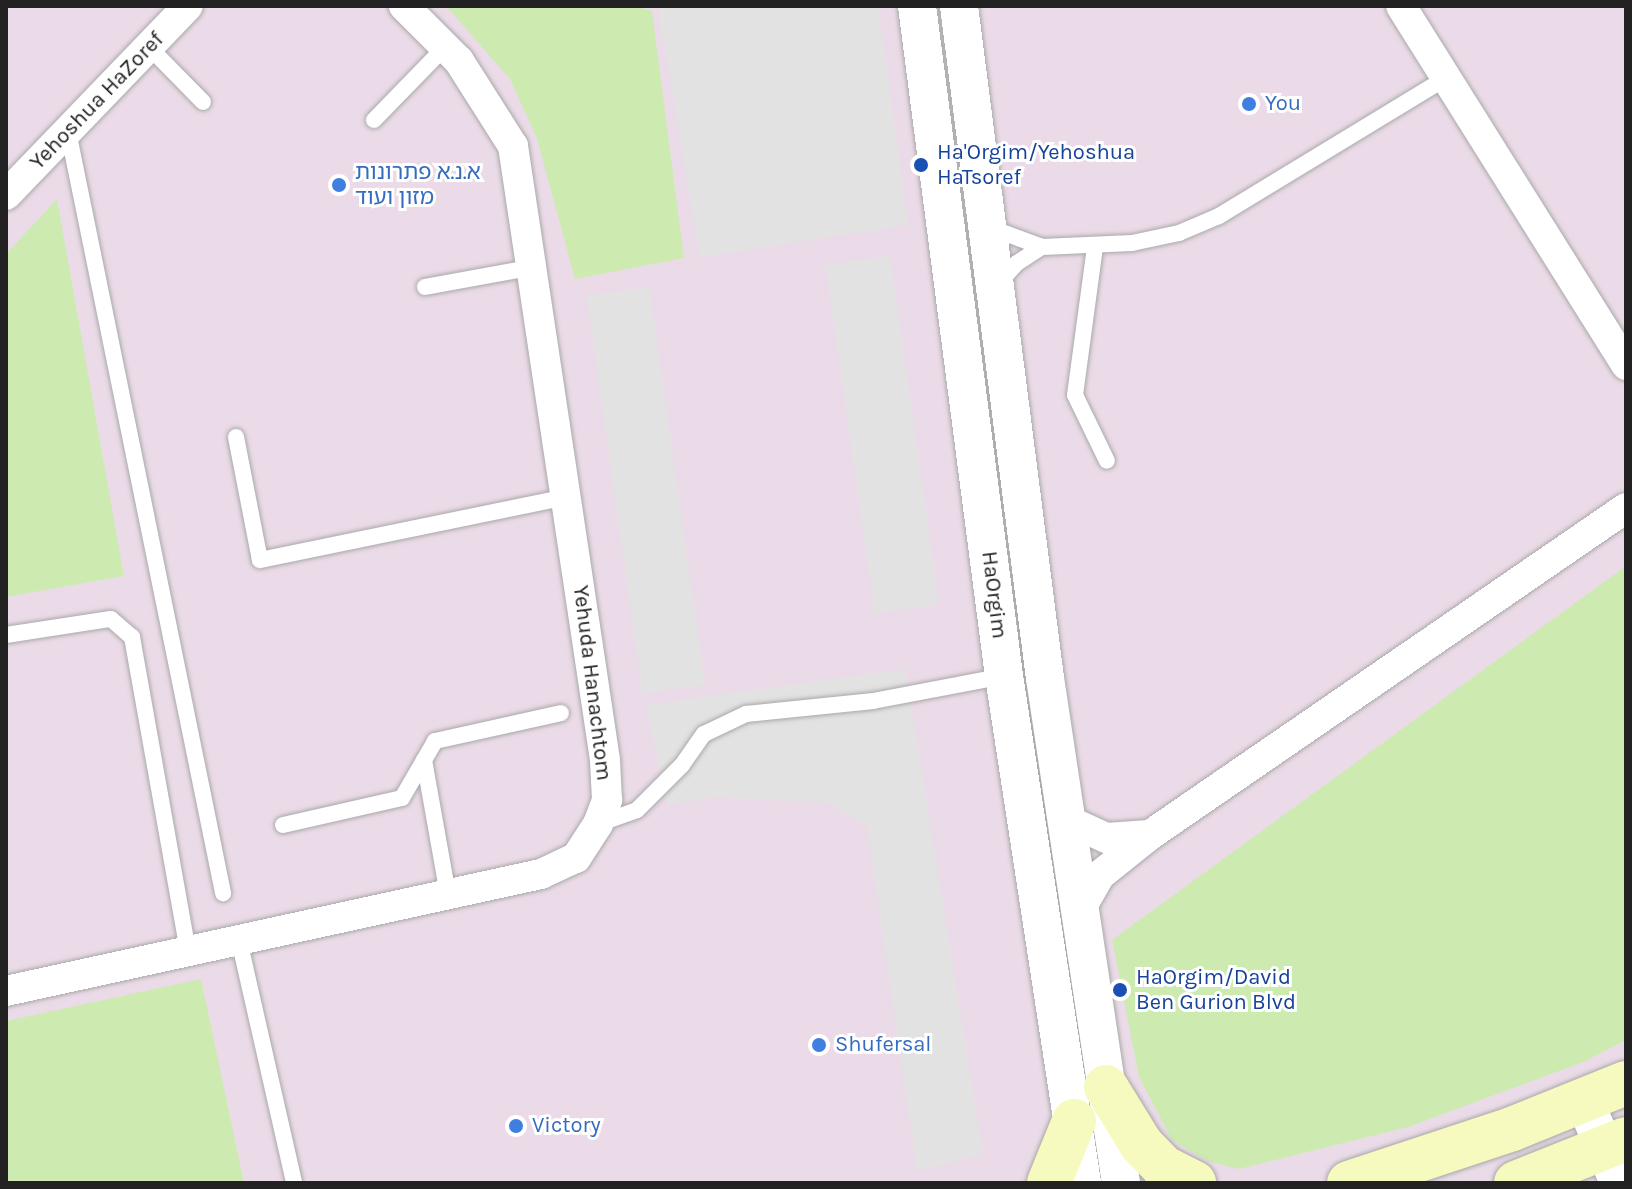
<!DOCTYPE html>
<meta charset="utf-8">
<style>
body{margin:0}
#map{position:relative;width:1632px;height:1189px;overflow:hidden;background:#f2efe9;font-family:Karla,"Noto Sans Hebrew",sans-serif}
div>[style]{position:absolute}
.industrial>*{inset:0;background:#ebdbe8;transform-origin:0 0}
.grass>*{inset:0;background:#cdebb0}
.parking>*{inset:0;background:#e2e2e2;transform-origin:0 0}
.roads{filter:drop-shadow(0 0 2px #a9a9a9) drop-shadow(0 0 2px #a9a9a9)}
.service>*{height:16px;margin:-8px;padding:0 8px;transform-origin:8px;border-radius:8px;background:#fff}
.minor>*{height:30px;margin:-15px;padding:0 15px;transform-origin:15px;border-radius:15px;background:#fff}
.tertiary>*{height:38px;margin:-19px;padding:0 19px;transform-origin:19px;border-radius:19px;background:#fff}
.secondary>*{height:44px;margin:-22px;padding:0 22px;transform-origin:22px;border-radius:22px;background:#f7fabf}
.dots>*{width:22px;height:22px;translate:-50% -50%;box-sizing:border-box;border:4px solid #fff;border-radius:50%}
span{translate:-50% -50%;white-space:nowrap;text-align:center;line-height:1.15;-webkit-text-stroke:6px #fff;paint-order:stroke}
.street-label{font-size:22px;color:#222}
.shop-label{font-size:22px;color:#366cbe}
.left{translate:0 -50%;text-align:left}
.transit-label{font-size:22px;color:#164399}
.frame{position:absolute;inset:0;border:8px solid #222;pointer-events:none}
</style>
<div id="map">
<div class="industrial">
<div style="left:6px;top:6px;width:1620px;height:1177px"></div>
</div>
<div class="grass">
<div style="clip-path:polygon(446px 6px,634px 6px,652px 11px,684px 258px,575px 279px,537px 139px,510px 79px)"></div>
<div style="clip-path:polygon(57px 199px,124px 576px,6px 597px,6px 254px)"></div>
<div style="clip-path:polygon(1626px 566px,1626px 1040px,1583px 1062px,1408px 1127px,1239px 1169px,1208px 1161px,1172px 1140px,1139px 1077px,1112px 940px)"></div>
<div style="clip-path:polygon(201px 979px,244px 1183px,6px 1183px,6px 1021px)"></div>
</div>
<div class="parking">
<div style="clip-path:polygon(658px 6px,878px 6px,908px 225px,700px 257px)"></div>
<div style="left:890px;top:256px;width:352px;height:65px;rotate:82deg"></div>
<div style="left:649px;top:287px;width:402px;height:63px;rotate:82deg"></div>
<div style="clip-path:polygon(905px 669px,983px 1154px,917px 1171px,867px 826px,829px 803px,718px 797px,667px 805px,646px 705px)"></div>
</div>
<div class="roads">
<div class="service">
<div style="left:149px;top:47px;width:77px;rotate:45.5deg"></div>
<div style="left:374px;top:120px;width:102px;rotate:-45.8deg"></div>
<div style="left:68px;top:131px;width:778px;rotate:78.5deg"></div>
<div style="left:991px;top:228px;width:54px;rotate:20.4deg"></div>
<div style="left:1042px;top:247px;width:90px;rotate:-2.5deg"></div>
<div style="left:1132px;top:243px;width:48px;rotate:-12deg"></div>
<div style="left:1179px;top:233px;width:43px;rotate:-23deg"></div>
<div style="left:1219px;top:216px;width:266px;rotate:-31.3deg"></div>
<div style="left:1095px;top:247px;width:149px;rotate:97.7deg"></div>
<div style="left:1075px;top:395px;width:73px;rotate:64.1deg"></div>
<div style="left:998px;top:284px;width:28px;rotate:-48deg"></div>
<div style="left:1017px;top:263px;width:30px;rotate:-33deg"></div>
<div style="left:425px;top:287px;width:111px;rotate:-10.4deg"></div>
<div style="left:236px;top:437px;width:125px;rotate:79deg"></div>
<div style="left:260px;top:560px;width:313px;rotate:-11.6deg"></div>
<div style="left:6px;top:635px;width:106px;rotate:-8.7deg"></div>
<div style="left:111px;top:619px;width:28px;rotate:41deg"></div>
<div style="left:132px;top:637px;width:319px;rotate:79.9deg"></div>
<div style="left:424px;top:760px;width:137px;rotate:79.9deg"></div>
<div style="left:598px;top:824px;width:41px;rotate:-19.7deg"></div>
<div style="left:637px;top:810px;width:64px;rotate:-45deg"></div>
<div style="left:682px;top:765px;width:38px;rotate:-55deg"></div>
<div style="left:704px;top:734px;width:47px;rotate:-25.5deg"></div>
<div style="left:746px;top:714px;width:128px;rotate:-5.8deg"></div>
<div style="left:873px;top:701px;width:133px;rotate:-10.8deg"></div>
<div style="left:283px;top:825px;width:122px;rotate:-12.8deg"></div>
<div style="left:402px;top:798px;width:66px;rotate:-59.9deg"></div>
<div style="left:435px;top:741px;width:129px;rotate:-12.5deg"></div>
<div style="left:239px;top:940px;width:249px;rotate:77.2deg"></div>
</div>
<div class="minor">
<div style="left:1401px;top:6px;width:424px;rotate:57.9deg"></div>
<div style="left:6px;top:195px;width:262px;rotate:-46.1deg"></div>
<div style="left:1065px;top:819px;width:45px;rotate:24.9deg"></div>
<div style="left:1106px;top:838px;width:44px;rotate:-3.9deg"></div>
<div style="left:1080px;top:910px;width:40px;rotate:-60.3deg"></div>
<div style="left:1100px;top:875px;width:64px;rotate:-38.7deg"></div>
<div style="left:1150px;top:835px;width:577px;rotate:-34.49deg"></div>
<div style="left:6px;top:991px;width:548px;rotate:-12.34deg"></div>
<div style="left:541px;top:874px;width:38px;rotate:-25deg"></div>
<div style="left:576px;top:858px;width:40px;rotate:-57.1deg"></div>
<div style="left:598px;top:824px;width:26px;rotate:-69deg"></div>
<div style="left:607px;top:800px;width:40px;rotate:-92.9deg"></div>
<div style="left:605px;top:760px;width:621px;rotate:-98.52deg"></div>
<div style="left:513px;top:146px;width:101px;rotate:-122.4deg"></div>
<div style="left:459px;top:61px;width:78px;rotate:-135deg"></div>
</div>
<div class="tertiary">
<div style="left:917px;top:6px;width:676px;rotate:82.6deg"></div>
<div style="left:1004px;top:676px;width:513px;rotate:81.25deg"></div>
<div style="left:959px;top:6px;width:677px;rotate:82.71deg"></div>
<div style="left:1045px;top:678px;width:511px;rotate:81.44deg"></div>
<div style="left:1584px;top:1100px;width:90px;rotate:67.1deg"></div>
</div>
<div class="secondary">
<div style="left:1106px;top:1087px;width:67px;rotate:58.4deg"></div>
<div style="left:1141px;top:1144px;width:32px;rotate:46deg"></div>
<div style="left:1163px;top:1167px;width:35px;rotate:27deg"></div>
<div style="left:1049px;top:1183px;width:67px;rotate:-68deg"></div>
<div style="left:1349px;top:1183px;width:172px;rotate:-18.3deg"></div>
<div style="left:1512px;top:1129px;width:123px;rotate:-22deg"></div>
<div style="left:1516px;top:1183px;width:118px;rotate:-21.8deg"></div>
</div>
</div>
<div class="dots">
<div style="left:1249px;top:104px;background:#3f7fe0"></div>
<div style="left:921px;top:165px;background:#1a4fb4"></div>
<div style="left:339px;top:185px;background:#3f7fe0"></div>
<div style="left:1120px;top:990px;background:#1a4fb4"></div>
<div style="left:819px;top:1045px;background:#3f7fe0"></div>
<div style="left:516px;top:1126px;background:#3f7fe0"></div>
</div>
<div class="street-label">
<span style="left:97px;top:101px;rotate:-46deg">Yehoshua HaZoref</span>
<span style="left:994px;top:595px;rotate:83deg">HaOrgim</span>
<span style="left:592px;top:683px;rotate:83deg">Yehuda Hanachtom</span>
</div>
<div class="shop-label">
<span class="left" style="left:1265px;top:104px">You</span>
<span class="left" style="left:355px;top:185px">א.נ.א פתרונות<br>מזון ועוד</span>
<span class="left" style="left:835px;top:1045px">Shufersal</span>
<span class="left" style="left:532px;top:1126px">Victory</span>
</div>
<div class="transit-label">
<span class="left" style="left:937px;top:165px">Ha'Orgim/Yehoshua<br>HaTsoref</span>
<span class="left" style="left:1136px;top:990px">HaOrgim/David<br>Ben Gurion Blvd</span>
</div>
<div class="frame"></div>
</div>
